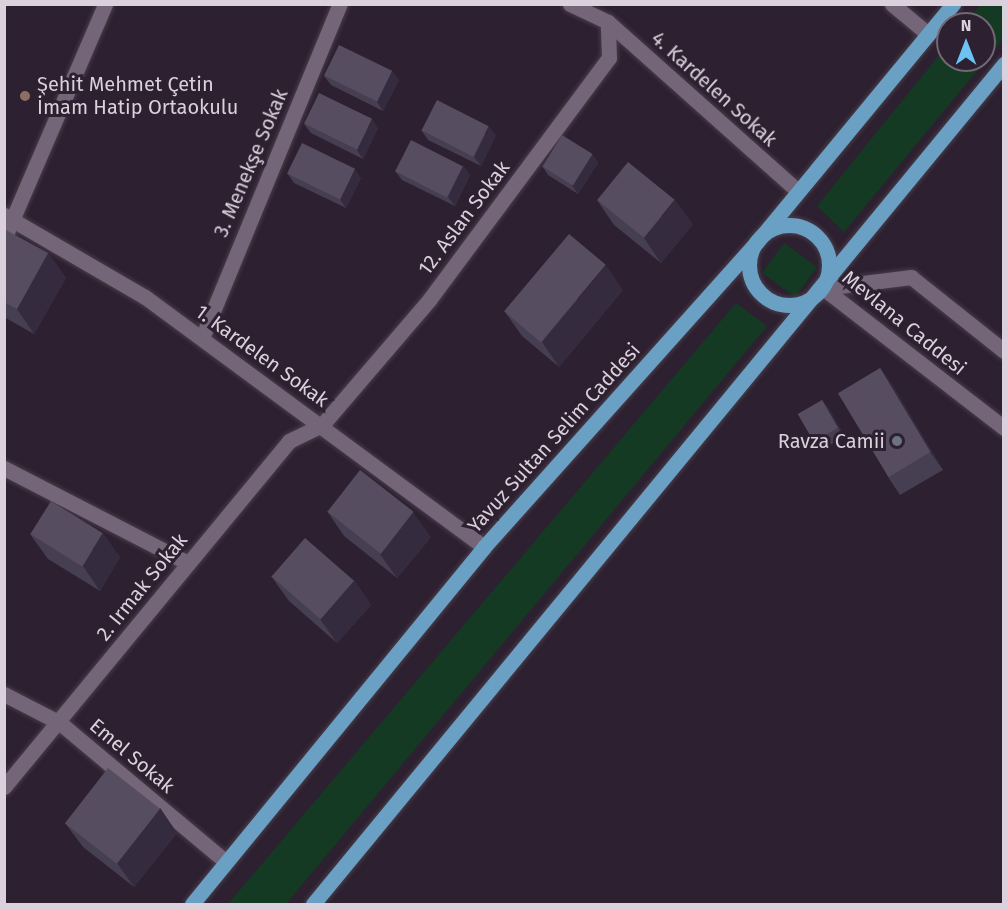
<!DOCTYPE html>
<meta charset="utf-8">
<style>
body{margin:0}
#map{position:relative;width:1008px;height:909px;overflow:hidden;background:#2d2030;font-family:"Fira Sans",sans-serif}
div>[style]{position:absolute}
.green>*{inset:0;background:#143a23;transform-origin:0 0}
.roads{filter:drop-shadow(0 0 2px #483d4b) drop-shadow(0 0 2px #483d4b)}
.street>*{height:15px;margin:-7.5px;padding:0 7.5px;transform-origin:7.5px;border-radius:7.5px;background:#746578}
.primary>*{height:15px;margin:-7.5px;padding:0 7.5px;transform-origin:7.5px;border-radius:7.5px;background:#6ba0c5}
.primary>.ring{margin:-7.5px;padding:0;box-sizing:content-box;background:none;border:15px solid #6ba0c5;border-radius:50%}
.wall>*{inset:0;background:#463e51}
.shaded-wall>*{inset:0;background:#352b3e}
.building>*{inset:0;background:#564e60;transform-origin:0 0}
.dots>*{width:16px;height:16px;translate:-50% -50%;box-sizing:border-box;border:3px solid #2d2030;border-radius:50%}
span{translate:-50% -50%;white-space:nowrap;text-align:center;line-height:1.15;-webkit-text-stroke:6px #2d2030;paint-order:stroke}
.poi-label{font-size:20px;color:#dad1dc}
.left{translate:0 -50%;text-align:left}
.right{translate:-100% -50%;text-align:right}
.street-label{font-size:20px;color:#dad1dc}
.frame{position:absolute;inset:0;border:6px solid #dad1dc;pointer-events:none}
.north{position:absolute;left:936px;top:12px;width:60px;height:60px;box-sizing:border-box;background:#2d2030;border:2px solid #726775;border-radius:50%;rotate:0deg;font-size:16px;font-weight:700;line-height:24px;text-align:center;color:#dad1dc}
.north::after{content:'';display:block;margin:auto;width:21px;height:27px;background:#6cc2f3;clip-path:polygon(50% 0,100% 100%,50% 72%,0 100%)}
</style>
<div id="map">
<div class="green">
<div style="clip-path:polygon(980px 5px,1003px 5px,1003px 39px,844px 232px,817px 206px,948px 44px,948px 60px,984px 60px,984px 24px,965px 24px)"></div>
<div style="left:784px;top:243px;width:41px;height:37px;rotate:36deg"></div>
<div style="clip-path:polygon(736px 303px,767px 326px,286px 904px,228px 904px)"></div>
</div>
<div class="roads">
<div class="street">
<div style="left:570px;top:4px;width:42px;rotate:25.3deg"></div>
<div style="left:608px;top:22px;width:254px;rotate:41.7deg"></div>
<div style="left:892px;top:4px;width:47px;rotate:39.8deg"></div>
<div style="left:4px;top:215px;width:163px;rotate:30.2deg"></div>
<div style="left:145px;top:297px;width:421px;rotate:36.4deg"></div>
<div style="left:4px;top:239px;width:256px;rotate:-66.7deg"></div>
<div style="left:823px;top:288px;width:229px;rotate:37.7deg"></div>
<div style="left:823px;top:288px;width:89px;rotate:-7.1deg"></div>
<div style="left:911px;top:277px;width:119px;rotate:38.5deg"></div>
<div style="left:202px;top:338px;width:361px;rotate:-67.6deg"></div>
<div style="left:4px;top:468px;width:207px;rotate:27.3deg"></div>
<div style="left:4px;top:694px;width:63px;rotate:27.4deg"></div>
<div style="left:60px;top:723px;width:215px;rotate:39.9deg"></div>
<div style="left:4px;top:787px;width:448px;rotate:-50.5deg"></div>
<div style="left:289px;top:441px;width:37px;rotate:-26deg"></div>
<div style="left:322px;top:425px;width:165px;rotate:-49.4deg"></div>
<div style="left:429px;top:300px;width:302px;rotate:-53.4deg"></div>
<div style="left:609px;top:58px;width:36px;rotate:-92deg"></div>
</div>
<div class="primary">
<div class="ring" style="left:749px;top:225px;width:65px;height:65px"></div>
<div style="left:192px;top:904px;width:461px;rotate:-50.7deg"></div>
<div style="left:484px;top:547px;width:408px;rotate:-48.2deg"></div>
<div style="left:756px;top:243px;width:310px;rotate:-50.5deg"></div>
<div style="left:313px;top:904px;width:1088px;rotate:-50.56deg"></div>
</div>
</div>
<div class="wall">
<div style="clip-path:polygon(392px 71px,399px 80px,383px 111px,331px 85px,324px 76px)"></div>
<div style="clip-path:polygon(304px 124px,378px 128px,363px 159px,311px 133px)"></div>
<div style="clip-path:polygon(421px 130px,496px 135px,481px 166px,428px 140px)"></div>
<div style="clip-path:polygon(592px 154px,598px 163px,578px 194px,548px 175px,542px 166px)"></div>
<div style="clip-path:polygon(463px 166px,470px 175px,455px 206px,402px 180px,395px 171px)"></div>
<div style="clip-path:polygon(287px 173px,361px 178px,346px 208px,294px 183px)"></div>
<div style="clip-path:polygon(597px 200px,693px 224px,661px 263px,614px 225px)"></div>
<div style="clip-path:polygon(4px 233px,48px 253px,66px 278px,34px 334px,4px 317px)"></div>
<div style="clip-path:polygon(623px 290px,559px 367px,522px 336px,505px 312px)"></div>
<div style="clip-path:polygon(880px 368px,893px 386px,943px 470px,900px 495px,888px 477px)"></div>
<div style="clip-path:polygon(822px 400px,829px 409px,845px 437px,821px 450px,815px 441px)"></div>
<div style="clip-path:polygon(327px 511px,431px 537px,397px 578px,344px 536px)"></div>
<div style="clip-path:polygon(30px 534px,120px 557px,100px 591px,48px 559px)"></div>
<div style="clip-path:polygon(271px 576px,354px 580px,371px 605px,337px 643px,289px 601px)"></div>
<div style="clip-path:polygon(160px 808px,177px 833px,134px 887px,83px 847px,65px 823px)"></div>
</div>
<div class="shaded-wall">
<div style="clip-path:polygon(392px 71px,399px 80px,383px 111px,377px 102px)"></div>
<div style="clip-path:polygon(372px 119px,378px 128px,363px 159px,357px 150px)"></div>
<div style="clip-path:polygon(489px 126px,496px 135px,481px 166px,474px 157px)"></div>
<div style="clip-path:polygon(592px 154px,598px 163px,578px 194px,571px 184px)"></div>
<div style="clip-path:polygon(463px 166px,470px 175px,455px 206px,448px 197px)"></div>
<div style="clip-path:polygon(355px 169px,361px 178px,346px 208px,340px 199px)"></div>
<div style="clip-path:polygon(675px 200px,693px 224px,661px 263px,644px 238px)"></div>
<div style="clip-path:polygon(48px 253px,66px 278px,34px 334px,17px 309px)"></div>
<div style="clip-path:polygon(606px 265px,623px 290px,559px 367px,542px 342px)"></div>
<div style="clip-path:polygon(880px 368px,893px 386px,943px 470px,930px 452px)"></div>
<div style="clip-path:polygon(822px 400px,829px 409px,845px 437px,838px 428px)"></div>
<div style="clip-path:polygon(413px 512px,431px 537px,397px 578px,380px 554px)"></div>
<div style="clip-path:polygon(103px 533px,120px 557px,100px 591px,83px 566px)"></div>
<div style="clip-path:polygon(354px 580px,371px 605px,337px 643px,320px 619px)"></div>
<div style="clip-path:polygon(160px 808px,177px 833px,134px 887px,117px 863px)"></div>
</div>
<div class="building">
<div style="left:339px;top:45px;width:59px;height:34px;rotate:26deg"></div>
<div style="left:319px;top:93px;width:59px;height:34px;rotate:26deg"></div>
<div style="left:437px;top:100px;width:58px;height:34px;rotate:27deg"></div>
<div style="left:562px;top:135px;width:36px;height:37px;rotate:32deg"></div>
<div style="left:411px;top:140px;width:58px;height:35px;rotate:27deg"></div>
<div style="left:302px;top:143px;width:59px;height:34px;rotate:26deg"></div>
<div style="left:628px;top:162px;width:60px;height:49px;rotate:39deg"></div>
<div style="clip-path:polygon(6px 230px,48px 253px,17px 309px,4px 302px,4px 233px)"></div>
<div style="left:569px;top:234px;width:48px;height:101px;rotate:40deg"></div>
<div style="left:880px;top:368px;width:98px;height:49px;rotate:59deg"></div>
<div style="left:822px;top:400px;width:32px;height:28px;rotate:60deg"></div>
<div style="left:360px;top:470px;width:68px;height:53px;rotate:38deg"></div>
<div style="left:51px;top:501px;width:61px;height:39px;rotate:32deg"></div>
<div style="left:305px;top:538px;width:65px;height:51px;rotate:41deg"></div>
<div style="left:108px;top:768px;width:66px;height:70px;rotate:38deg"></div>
</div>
<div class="dots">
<div style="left:25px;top:96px;background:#8d6e63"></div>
<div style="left:897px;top:441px;background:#6b7280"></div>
</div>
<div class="poi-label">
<span class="left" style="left:37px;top:96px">Şehit Mehmet Çetin<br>İmam Hatip Ortaokulu</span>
<span class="right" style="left:885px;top:441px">Ravza Camii</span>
</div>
<div class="street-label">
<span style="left:714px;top:89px;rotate:42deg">4. Kardelen Sokak</span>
<span style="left:251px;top:163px;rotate:-67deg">3. Menekşe Sokak</span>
<span style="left:464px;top:218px;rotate:-53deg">12. Aslan Sokak</span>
<span style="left:904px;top:323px;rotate:39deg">Mevlana Caddesi</span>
<span style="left:262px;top:356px;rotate:36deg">1. Kardelen Sokak</span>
<span style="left:554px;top:438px;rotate:-48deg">Yavuz Sultan Selim Caddesi</span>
<span style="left:142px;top:587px;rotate:-51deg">2. Irmak Sokak</span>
<span style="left:132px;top:756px;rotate:40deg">Emel Sokak</span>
</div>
<div class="frame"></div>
<div class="north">N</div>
</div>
